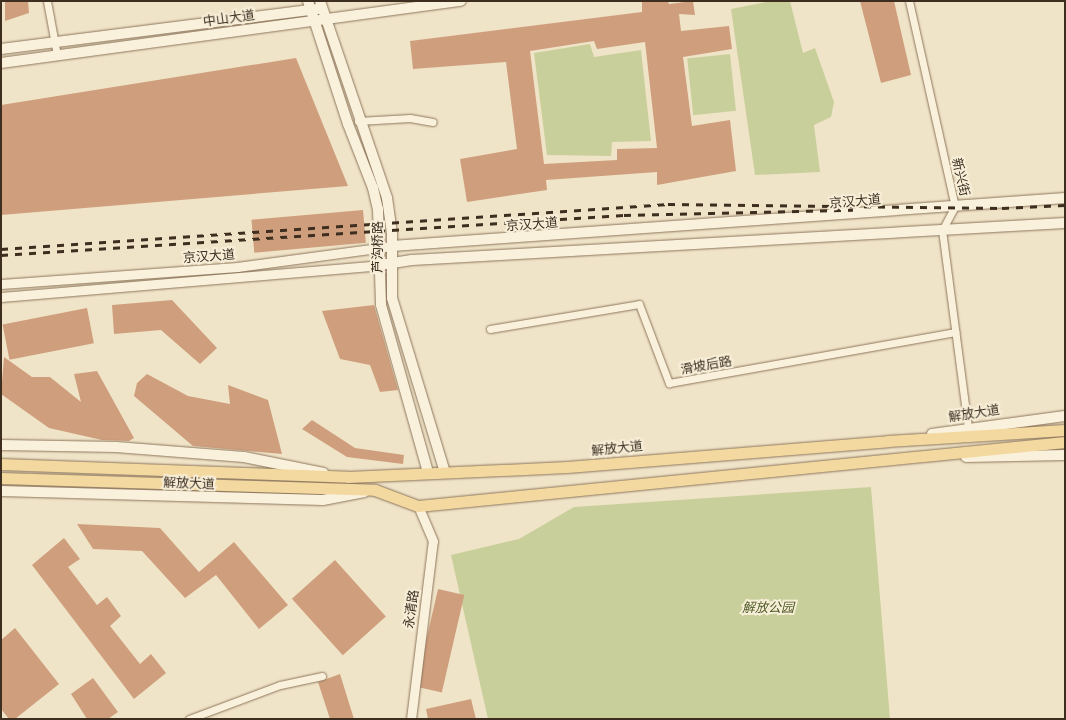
<!DOCTYPE html>
<meta charset="utf-8">
<style>
body{margin:0}
#map{position:relative;width:1066px;height:720px;overflow:hidden;background:#f0e4c8;font-family:"Noto Serif","Noto Sans SC",serif}
div>[style]{position:absolute}
.green>*{inset:0;background:#c9cf9b;transform-origin:0 0}
.building>*{inset:0;background:#cf9f7d;transform-origin:0 0}
.roads{filter:drop-shadow(0 0 1px #8d765c) drop-shadow(0 0 1px #8d765c)}
.minor>*{height:7px;margin:-3.5px;padding:0 3.5px;transform-origin:3.5px;border-radius:3.5px;background:#faf1dc}
.tertiary>*{height:9px;margin:-4.5px;padding:0 4.5px;transform-origin:4.5px;border-radius:4.5px;background:#faf1dc}
.secondary>*{height:10px;margin:-5px;padding:0 5px;transform-origin:5px;border-radius:5px;background:#faf1dc}
.primary>*{height:11px;margin:-5.5px;padding:0 5.5px;transform-origin:5.5px;border-radius:5.5px;background:#f3d9a0}
.rail>*{height:2.5px;margin-top:-1.25px;transform-origin:0;background:repeating-linear-gradient(90deg,#3d2e20 0 7px,transparent 0 14px)}
span{translate:-50% -50%;white-space:nowrap;text-align:center;line-height:1.15;-webkit-text-stroke:4px #f7eed8;paint-order:stroke}
.street-label{font-size:13px;color:#3d2e20}
.park-label{font-size:13px;color:#4d5a26;font-style:italic}
.frame{position:absolute;inset:0;border:2px solid #3d2e20;pointer-events:none}
</style>
<div id="map">
<div class="green">
<div style="clip-path:polygon(771px 1px,790px 1px,803px 53px,815px 48px,834px 102px,831px 117px,814px 125px,820px 172px,755px 175px,731px 9px)"></div>
<div style="clip-path:polygon(590px 44px,594px 57px,641px 50px,651px 141px,612px 142px,611px 156px,547px 155px,534px 53px)"></div>
<div style="left:730px;top:54px;width:57px;height:43px;rotate:84deg"></div>
<div style="clip-path:polygon(871px 487px,890px 719px,488px 719px,451px 555px,519px 539px,574px 507px)"></div>
</div>
<div class="building">
<div style="clip-path:polygon(5px 1px,28px 1px,29px 13px,5px 21px)"></div>
<div style="clip-path:polygon(evenodd,642px 1px,668px 1px,669px 4px,693px 1px,695px 15px,679px 14px,681px 31px,729px 26px,732px 49px,683px 57px,692px 126px,730px 120px,736px 171px,657px 185px,657px 172px,546px 180px,547px 190px,467px 202px,460px 159px,517px 149px,506px 62px,413px 69px,410px 41px,642px 12px,642px 1px,594px 41px,597px 49px,645px 42px,657px 148px,617px 149px,617px 160px,544px 164px,530px 51px,594px 41px)"></div>
<div style="clip-path:polygon(860px 1px,894px 1px,911px 75px,881px 83px)"></div>
<div style="clip-path:polygon(296px 58px,348px 186px,1px 215px,1px 105px)"></div>
<div style="left:363px;top:210px;width:33px;height:112px;rotate:85deg"></div>
<div style="clip-path:polygon(172px 300px,217px 348px,200px 364px,161px 330px,114px 334px,112px 305px)"></div>
<div style="clip-path:polygon(374px 305px,398px 390px,380px 392px,370px 365px,340px 359px,322px 311px)"></div>
<div style="left:87px;top:308px;width:36px;height:86px;rotate:79deg"></div>
<div style="clip-path:polygon(4px 357px,32px 377px,50px 377px,81px 402px,74px 374px,97px 371px,134px 438px,129px 441px,102px 440px,49px 428px,1px 394px)"></div>
<div style="clip-path:polygon(147px 374px,188px 396px,230px 404px,228px 385px,268px 400px,282px 454px,193px 446px,134px 396px,137px 383px)"></div>
<div style="clip-path:polygon(312px 420px,355px 448px,404px 455px,403px 464px,347px 457px,302px 429px)"></div>
<div style="clip-path:polygon(77px 524px,160px 528px,199px 572px,234px 542px,288px 605px,259px 629px,216px 575px,185px 598px,142px 551px,93px 549px)"></div>
<div style="clip-path:polygon(64px 538px,80px 559px,68px 567px,97px 605px,107px 597px,121px 616px,110px 626px,140px 664px,151px 654px,166px 673px,134px 699px,32px 565px)"></div>
<div style="left:335px;top:560px;width:76px;height:58px;rotate:48deg"></div>
<div style="left:438px;top:589px;width:27px;height:100px;rotate:13deg"></div>
<div style="clip-path:polygon(15px 628px,59px 684px,15px 719px,9px 719px,1px 709px,1px 640px)"></div>
<div style="clip-path:polygon(340px 674px,354px 719px,330px 719px,318px 682px)"></div>
<div style="clip-path:polygon(93px 678px,118px 712px,108px 719px,87px 719px,71px 694px)"></div>
<div style="clip-path:polygon(471px 699px,476px 719px,428px 719px,426px 709px)"></div>
</div>
<div class="roads">
<div class="minor">
<div style="left:47px;top:1px;width:55px;rotate:79.5deg"></div>
<div style="left:909px;top:1px;width:210px;rotate:77.4deg"></div>
<div style="left:955px;top:206px;width:27px;rotate:118deg"></div>
<div style="left:942px;top:230px;width:200px;rotate:82.5deg"></div>
<div style="left:358px;top:121px;width:52px;rotate:-3.3deg"></div>
<div style="left:410px;top:118px;width:23px;rotate:10deg"></div>
<div style="left:490px;top:329px;width:151px;rotate:-9.5deg"></div>
<div style="left:639px;top:304px;width:85px;rotate:69.2deg"></div>
<div style="left:669px;top:383px;width:291px;rotate:-10.1deg"></div>
<div style="left:189px;top:719px;width:97px;rotate:-20.5deg"></div>
<div style="left:280px;top:685px;width:43px;rotate:-12.1deg"></div>
</div>
<div class="tertiary">
<div style="left:1px;top:284px;width:237px;rotate:-4.1deg"></div>
<div style="left:237px;top:267px;width:156px;rotate:-7.7deg"></div>
<div style="left:1px;top:297px;width:380px;rotate:-4.8deg"></div>
<div style="left:411px;top:719px;width:179px;rotate:-83deg"></div>
<div style="left:433px;top:541px;width:38px;rotate:-113deg"></div>
</div>
<div class="secondary">
<div style="left:308px;top:1px;width:129px;rotate:72deg"></div>
<div style="left:348px;top:124px;width:69px;rotate:68.7deg"></div>
<div style="left:373px;top:188px;width:22px;rotate:77deg"></div>
<div style="left:378px;top:209px;width:96px;rotate:88.2deg"></div>
<div style="left:381px;top:305px;width:173px;rotate:74.3deg"></div>
<div style="left:320px;top:1px;width:208px;rotate:71.2deg"></div>
<div style="left:387px;top:198px;width:37px;rotate:82deg"></div>
<div style="left:392px;top:235px;width:63px;rotate:90deg"></div>
<div style="left:392px;top:298px;width:182px;rotate:73.1deg"></div>
<div style="left:1px;top:49px;width:319px;rotate:-7.2deg"></div>
<div style="left:1px;top:63px;width:464px;rotate:-7.7deg"></div>
<div style="left:392px;top:246px;width:675px;rotate:-4.08deg"></div>
<div style="left:380px;top:265px;width:32px;rotate:-9deg"></div>
<div style="left:412px;top:260px;width:654px;rotate:-3.24deg"></div>
<div style="left:932px;top:434px;width:134px;rotate:-7.7deg"></div>
<div style="left:1px;top:445px;width:115px;rotate:1deg"></div>
<div style="left:116px;top:447px;width:128px;rotate:4.5deg"></div>
<div style="left:244px;top:457px;width:81px;rotate:11.4deg"></div>
<div style="left:966px;top:457px;width:99px;rotate:-1.2deg"></div>
<div style="left:1px;top:491px;width:322px;rotate:1.6deg"></div>
<div style="left:323px;top:500px;width:42px;rotate:-11deg"></div>
</div>
<div class="primary">
<div style="left:1px;top:464px;width:347px;rotate:2.1deg"></div>
<div style="left:348px;top:477px;width:219px;rotate:-2.6deg"></div>
<div style="left:567px;top:467px;width:322px;rotate:-4.6deg"></div>
<div style="left:888px;top:441px;width:177px;rotate:-3.6deg"></div>
<div style="left:1px;top:478px;width:374px;rotate:1.8deg"></div>
<div style="left:375px;top:490px;width:46px;rotate:20.4deg"></div>
<div style="left:418px;top:506px;width:650px;rotate:-5.65deg"></div>
</div>
</div>
<div class="rail">
<div style="left:1px;top:249px;width:669px;rotate:-3.86deg"></div>
<div style="left:668px;top:204px;width:334px;rotate:0.7deg"></div>
<div style="left:1002px;top:208px;width:63px;rotate:-2.7deg"></div>
<div style="left:1px;top:255px;width:624px;rotate:-3.67deg"></div>
<div style="left:624px;top:215px;width:229px;rotate:-1.3deg"></div>
</div>
<div class="street-label">
<span style="left:229px;top:18px;rotate:-8deg">中山大道</span>
<span style="left:961px;top:177px;rotate:77deg">新兴街</span>
<span style="left:855px;top:201px;rotate:-5deg">京汉大道</span>
<span style="left:532px;top:224px;rotate:-4deg">京汉大道</span>
<span style="left:377px;top:247px;rotate:-90deg">芦沟桥路</span>
<span style="left:209px;top:256px;rotate:-4deg">京汉大道</span>
<span style="left:706px;top:365px;rotate:-10deg">滑坡后路</span>
<span style="left:974px;top:413px;rotate:-9deg">解放大道</span>
<span style="left:617px;top:448px;rotate:-6deg">解放大道</span>
<span style="left:189px;top:483px;rotate:2deg">解放大道</span>
<span style="left:411px;top:609px;rotate:-82deg">永清路</span>
</div>
<div class="park-label">
<span style="left:768px;top:607px">解放公园</span>
</div>
<div class="frame"></div>
</div>
